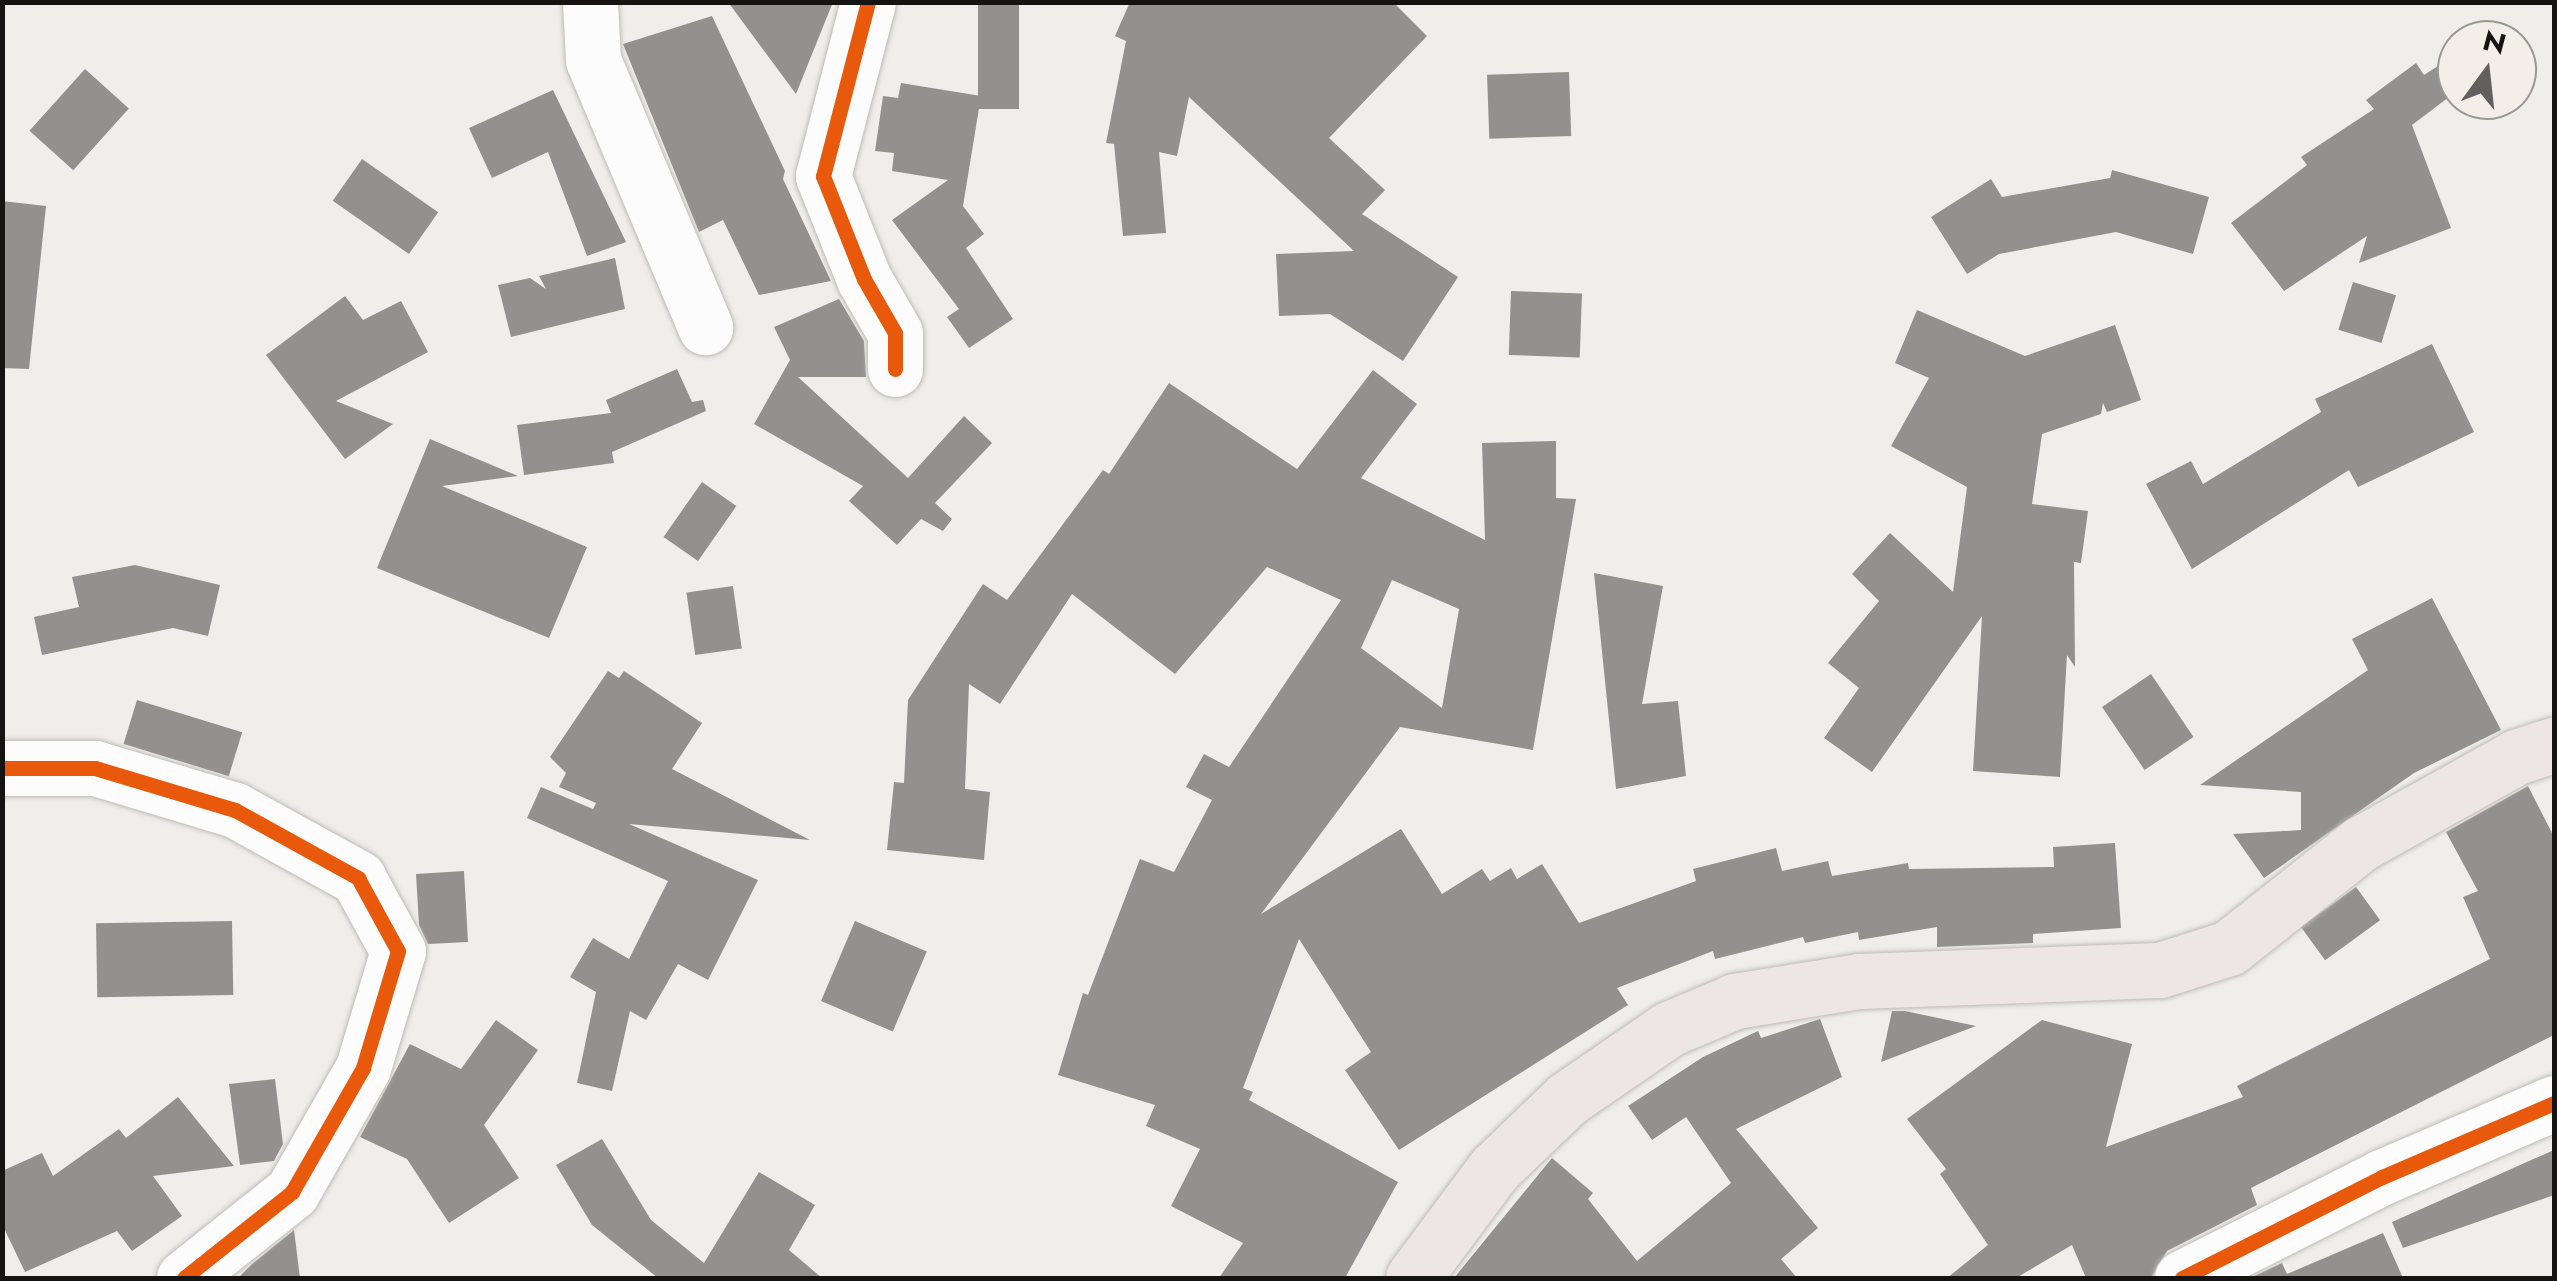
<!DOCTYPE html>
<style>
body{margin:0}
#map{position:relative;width:2557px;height:1281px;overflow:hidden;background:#f0eeeb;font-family:Jost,sans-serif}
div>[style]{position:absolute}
.building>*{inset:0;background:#939190;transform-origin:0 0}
.roads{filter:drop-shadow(0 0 2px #bdbbb8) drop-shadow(0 0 2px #bdbbb8)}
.minor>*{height:55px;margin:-27.5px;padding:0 27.5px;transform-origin:27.5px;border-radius:27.5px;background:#fdfcfc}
.major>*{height:55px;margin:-27.5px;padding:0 27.5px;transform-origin:27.5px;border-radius:27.5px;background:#ede6e4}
.cycleway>*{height:15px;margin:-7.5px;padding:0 7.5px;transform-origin:7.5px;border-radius:7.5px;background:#e8590c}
span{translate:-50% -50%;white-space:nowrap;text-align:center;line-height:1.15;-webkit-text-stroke:10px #f3eee8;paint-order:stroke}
.frame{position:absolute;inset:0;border:5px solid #161412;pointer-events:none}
.north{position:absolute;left:2437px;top:20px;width:100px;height:100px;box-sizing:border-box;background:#f3eee8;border:2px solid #9b9792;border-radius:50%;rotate:15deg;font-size:28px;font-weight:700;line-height:40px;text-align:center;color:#161412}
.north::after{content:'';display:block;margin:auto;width:35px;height:45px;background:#62605e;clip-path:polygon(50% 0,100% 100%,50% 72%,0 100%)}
</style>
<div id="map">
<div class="building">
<div style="clip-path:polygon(728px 2px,833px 2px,796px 94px)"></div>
<div style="left:978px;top:2px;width:41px;height:107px"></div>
<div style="clip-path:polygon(1130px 2px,1393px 2px,1427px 36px,1329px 138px,1385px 190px,1362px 214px,1458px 277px,1403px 361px,1330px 314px,1279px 316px,1276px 254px,1354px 251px,1189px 97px,1177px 156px,1159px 152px,1166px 233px,1123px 236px,1114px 144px,1106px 143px,1126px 41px,1115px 36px)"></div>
<div style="clip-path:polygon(712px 16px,785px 171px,783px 179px,831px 281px,759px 295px,723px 220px,699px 232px,623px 44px)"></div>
<div style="clip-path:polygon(2455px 55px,2457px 91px,2412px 125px,2451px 228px,2359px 263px,2367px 236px,2284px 291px,2231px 223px,2307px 165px,2301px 157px,2374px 109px,2366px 100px,2416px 63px,2424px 75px)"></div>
<div style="left:85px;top:69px;width:59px;height:83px;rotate:42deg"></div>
<div style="left:1569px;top:72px;width:64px;height:82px;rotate:88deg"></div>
<div style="clip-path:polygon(901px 83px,981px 96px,963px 206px,984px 234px,966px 248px,1013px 319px,969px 348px,947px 317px,959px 309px,892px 220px,948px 180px,892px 171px,894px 153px,875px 151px,883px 96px,898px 98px)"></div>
<div style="clip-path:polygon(553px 90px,626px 242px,587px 256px,548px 152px,492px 178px,469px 128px)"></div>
<div style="left:362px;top:159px;width:93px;height:51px;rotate:35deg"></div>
<div style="clip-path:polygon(2112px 170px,2209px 197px,2193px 254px,2116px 232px,1999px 254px,1967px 274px,1931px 217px,1991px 179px,2002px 197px,2110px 178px)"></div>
<div style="clip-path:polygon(2px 201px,46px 206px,29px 369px,2px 368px)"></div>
<div style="clip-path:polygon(615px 258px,625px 309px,511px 337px,498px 285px,530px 278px,546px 289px,539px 276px)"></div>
<div style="left:2353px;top:282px;width:45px;height:50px;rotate:17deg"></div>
<div style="left:1511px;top:291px;width:71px;height:64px;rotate:2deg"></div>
<div style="clip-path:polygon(345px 296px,363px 320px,401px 301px,428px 352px,336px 401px,393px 424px,345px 459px,266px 355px)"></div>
<div style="clip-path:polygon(839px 299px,864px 341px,866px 377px,798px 377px,908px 478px,964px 416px,992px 443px,935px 503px,952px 519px,943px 531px,921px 519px,897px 545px,849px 501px,863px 486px,754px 424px,790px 360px,774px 327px)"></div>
<div style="clip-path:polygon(1917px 310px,2025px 356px,2115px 325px,2141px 400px,2107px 412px,2103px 403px,2101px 414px,2042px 434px,2032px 504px,2088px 511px,2081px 563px,2074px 562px,2075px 667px,2067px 655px,2060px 777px,1973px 771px,1982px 616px,1872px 772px,1824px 738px,1859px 688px,1828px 663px,1879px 601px,1852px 574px,1890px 533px,1953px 592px,1967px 487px,1891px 446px,1929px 378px,1895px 363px)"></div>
<div style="clip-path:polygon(2432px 344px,2474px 432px,2358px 487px,2349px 470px,2192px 569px,2146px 484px,2191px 461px,2203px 484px,2321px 412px,2315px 399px)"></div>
<div style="clip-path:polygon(677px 369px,692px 402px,703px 400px,706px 411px,612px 452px,614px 463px,524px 475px,517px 425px,611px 413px,606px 400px)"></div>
<div style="clip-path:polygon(evenodd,1373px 370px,1417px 404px,1361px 478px,1485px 540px,1482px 443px,1556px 441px,1556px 498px,1576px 499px,1533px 750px,1400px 727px,1261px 914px,1401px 829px,1442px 894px,1482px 869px,1490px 881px,1511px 868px,1517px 879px,1542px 864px,1579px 923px,1696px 881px,1693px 869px,1776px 848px,1782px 871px,1828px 861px,1832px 876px,1908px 863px,1909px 869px,2054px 867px,2053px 847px,2115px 843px,2121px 928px,2033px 934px,2033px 943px,1937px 947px,1937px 927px,1859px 940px,1858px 932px,1805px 943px,1803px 937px,1715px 959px,1713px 951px,1617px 988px,1628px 1005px,1399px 1150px,1345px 1070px,1371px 1052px,1299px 939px,1243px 1088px,1253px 1092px,1249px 1100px,1398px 1182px,1345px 1278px,1219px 1278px,1243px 1243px,1171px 1206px,1200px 1149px,1146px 1126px,1155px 1105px,1058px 1075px,1083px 993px,1088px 995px,1140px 859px,1174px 872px,1212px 800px,1186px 787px,1204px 754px,1229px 767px,1341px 600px,1267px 567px,1175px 674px,1072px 594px,1000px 704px,969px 684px,965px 789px,990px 792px,984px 860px,887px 850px,894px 782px,904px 783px,908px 700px,983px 584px,1007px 600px,1103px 470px,1109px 474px,1169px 383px,1297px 469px,1373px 370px,1392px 580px,1459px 609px,1442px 708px,1361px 648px,1392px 580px)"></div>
<div style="clip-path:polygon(430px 439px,518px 476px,442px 486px,587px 547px,549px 638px,377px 568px)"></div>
<div style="left:702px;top:482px;width:42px;height:67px;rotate:35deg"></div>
<div style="clip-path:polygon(135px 565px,220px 585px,208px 636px,173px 628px,42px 655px,34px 617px,79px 607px,72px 577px)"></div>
<div style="clip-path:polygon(1594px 573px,1663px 586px,1642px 704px,1678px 701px,1686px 776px,1616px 789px)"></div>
<div style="left:733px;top:586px;width:63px;height:47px;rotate:82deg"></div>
<div style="clip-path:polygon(2432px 598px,2501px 730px,2414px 773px,2264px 878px,2233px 834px,2301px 830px,2301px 792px,2200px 785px,2368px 670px,2352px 639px)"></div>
<div style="clip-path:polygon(608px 671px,619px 678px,624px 671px,702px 723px,672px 769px,810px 840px,629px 824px,758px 880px,708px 980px,678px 964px,646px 1020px,630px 1011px,612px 1091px,577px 1083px,596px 992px,570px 977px,593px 938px,629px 959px,668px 881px,527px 818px,541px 787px,593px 809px,596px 803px,559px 787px,566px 773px,550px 757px)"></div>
<div style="left:2151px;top:674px;width:76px;height:59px;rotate:56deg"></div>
<div style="left:137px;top:700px;width:110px;height:46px;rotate:17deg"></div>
<div style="clip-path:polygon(2528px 786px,2554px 837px,2554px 1035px,2251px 1188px,2257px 1205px,2167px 1251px,2151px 1278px,2086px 1278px,2072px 1245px,2016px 1278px,1947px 1278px,1988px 1245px,1940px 1174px,1946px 1169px,1907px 1119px,2042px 1020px,2132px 1044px,2106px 1147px,2243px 1097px,2237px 1086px,2490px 959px,2463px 897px,2478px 891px,2446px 832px)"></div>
<div style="clip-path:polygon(464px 871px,468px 942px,428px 944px,419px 925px,416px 874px)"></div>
<div style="left:2356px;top:887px;width:41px;height:68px;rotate:54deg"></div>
<div style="left:232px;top:921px;width:74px;height:136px;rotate:89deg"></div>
<div style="left:855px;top:921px;width:78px;height:87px;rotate:23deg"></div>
<div style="clip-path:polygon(1892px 1011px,1905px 1011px,1976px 1026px,1881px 1062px)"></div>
<div style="clip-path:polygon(1820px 1019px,1842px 1077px,1736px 1129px,1818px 1228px,1781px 1259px,1797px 1278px,1454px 1278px,1552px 1158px,1593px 1193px,1588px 1199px,1637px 1261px,1731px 1183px,1686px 1117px,1652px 1140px,1628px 1106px,1703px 1057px,1758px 1031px,1761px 1038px)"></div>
<div style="clip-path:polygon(496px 1020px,538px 1050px,484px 1125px,519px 1178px,449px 1223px,407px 1159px,360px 1137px,410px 1044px,461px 1069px)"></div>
<div style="clip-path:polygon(275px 1079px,283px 1144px,274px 1161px,240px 1165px,229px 1084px)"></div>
<div style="clip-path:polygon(178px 1097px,234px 1166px,153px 1176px,182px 1216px,132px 1251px,117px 1231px,25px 1272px,2px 1224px,2px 1171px,42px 1153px,53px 1176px,119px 1129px,126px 1138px)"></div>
<div style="clip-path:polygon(602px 1139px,651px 1220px,704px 1263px,759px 1172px,815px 1205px,789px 1250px,822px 1278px,658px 1278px,592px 1225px,556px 1165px)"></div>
<div style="clip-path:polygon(2554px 1150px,2554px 1195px,2403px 1248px,2392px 1222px)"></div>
<div style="clip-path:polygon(294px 1230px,300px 1278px,238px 1278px,252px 1264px)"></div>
<div style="clip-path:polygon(2383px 1233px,2403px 1278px,2250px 1278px,2282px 1263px,2287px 1274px)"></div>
</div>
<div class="roads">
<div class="minor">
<div style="left:590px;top:2px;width:58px;rotate:87deg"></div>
<div style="left:593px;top:60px;width:290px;rotate:67.2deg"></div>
<div style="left:868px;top:2px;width:180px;rotate:104.5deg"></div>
<div style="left:823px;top:176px;width:111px;rotate:68.3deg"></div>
<div style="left:864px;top:279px;width:62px;rotate:60.1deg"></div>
<div style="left:895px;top:333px;width:36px;rotate:90deg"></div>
<div style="left:2px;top:768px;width:93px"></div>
<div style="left:95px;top:768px;width:146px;rotate:16.7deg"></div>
<div style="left:235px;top:810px;width:141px;rotate:28.9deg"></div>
<div style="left:358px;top:878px;width:83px;rotate:61.3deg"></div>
<div style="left:398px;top:951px;width:122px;rotate:106.7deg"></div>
<div style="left:363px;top:1068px;width:143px;rotate:119.8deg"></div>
<div style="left:292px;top:1192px;width:138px;rotate:141.5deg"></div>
<div style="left:2182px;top:1278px;width:224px;rotate:-26.8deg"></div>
<div style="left:2382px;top:1177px;width:187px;rotate:-23.3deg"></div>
</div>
<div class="major">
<div style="left:1413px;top:1278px;width:136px;rotate:-53.4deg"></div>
<div style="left:1494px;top:1169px;width:101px;rotate:-43.8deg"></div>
<div style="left:1567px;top:1099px;width:124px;rotate:-34.5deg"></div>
<div style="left:1669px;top:1029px;width:72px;rotate:-23deg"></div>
<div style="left:1735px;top:1001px;width:126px;rotate:-9.2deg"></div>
<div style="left:1859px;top:981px;width:301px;rotate:-2.1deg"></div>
<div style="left:2160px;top:970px;width:72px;rotate:-17.7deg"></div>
<div style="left:2229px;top:948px;width:167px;rotate:-38.4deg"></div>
<div style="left:2360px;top:844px;width:179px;rotate:-29.1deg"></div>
<div style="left:2516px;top:757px;width:40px;rotate:-18deg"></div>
</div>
</div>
<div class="cycleway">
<div style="left:868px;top:2px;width:180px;rotate:104.5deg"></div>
<div style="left:823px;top:176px;width:111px;rotate:68.3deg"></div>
<div style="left:864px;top:279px;width:62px;rotate:60.1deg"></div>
<div style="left:895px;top:333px;width:36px;rotate:90deg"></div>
<div style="left:2px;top:768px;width:93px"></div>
<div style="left:95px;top:768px;width:146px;rotate:16.7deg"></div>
<div style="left:235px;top:810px;width:141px;rotate:28.9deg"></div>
<div style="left:358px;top:878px;width:83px;rotate:61.3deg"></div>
<div style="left:398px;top:951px;width:122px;rotate:106.7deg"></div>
<div style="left:363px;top:1068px;width:143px;rotate:119.8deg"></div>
<div style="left:292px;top:1192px;width:138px;rotate:141.5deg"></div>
<div style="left:2182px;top:1278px;width:224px;rotate:-26.8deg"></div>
<div style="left:2382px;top:1177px;width:187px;rotate:-23.3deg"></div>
</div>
<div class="frame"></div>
<div class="north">N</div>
</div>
